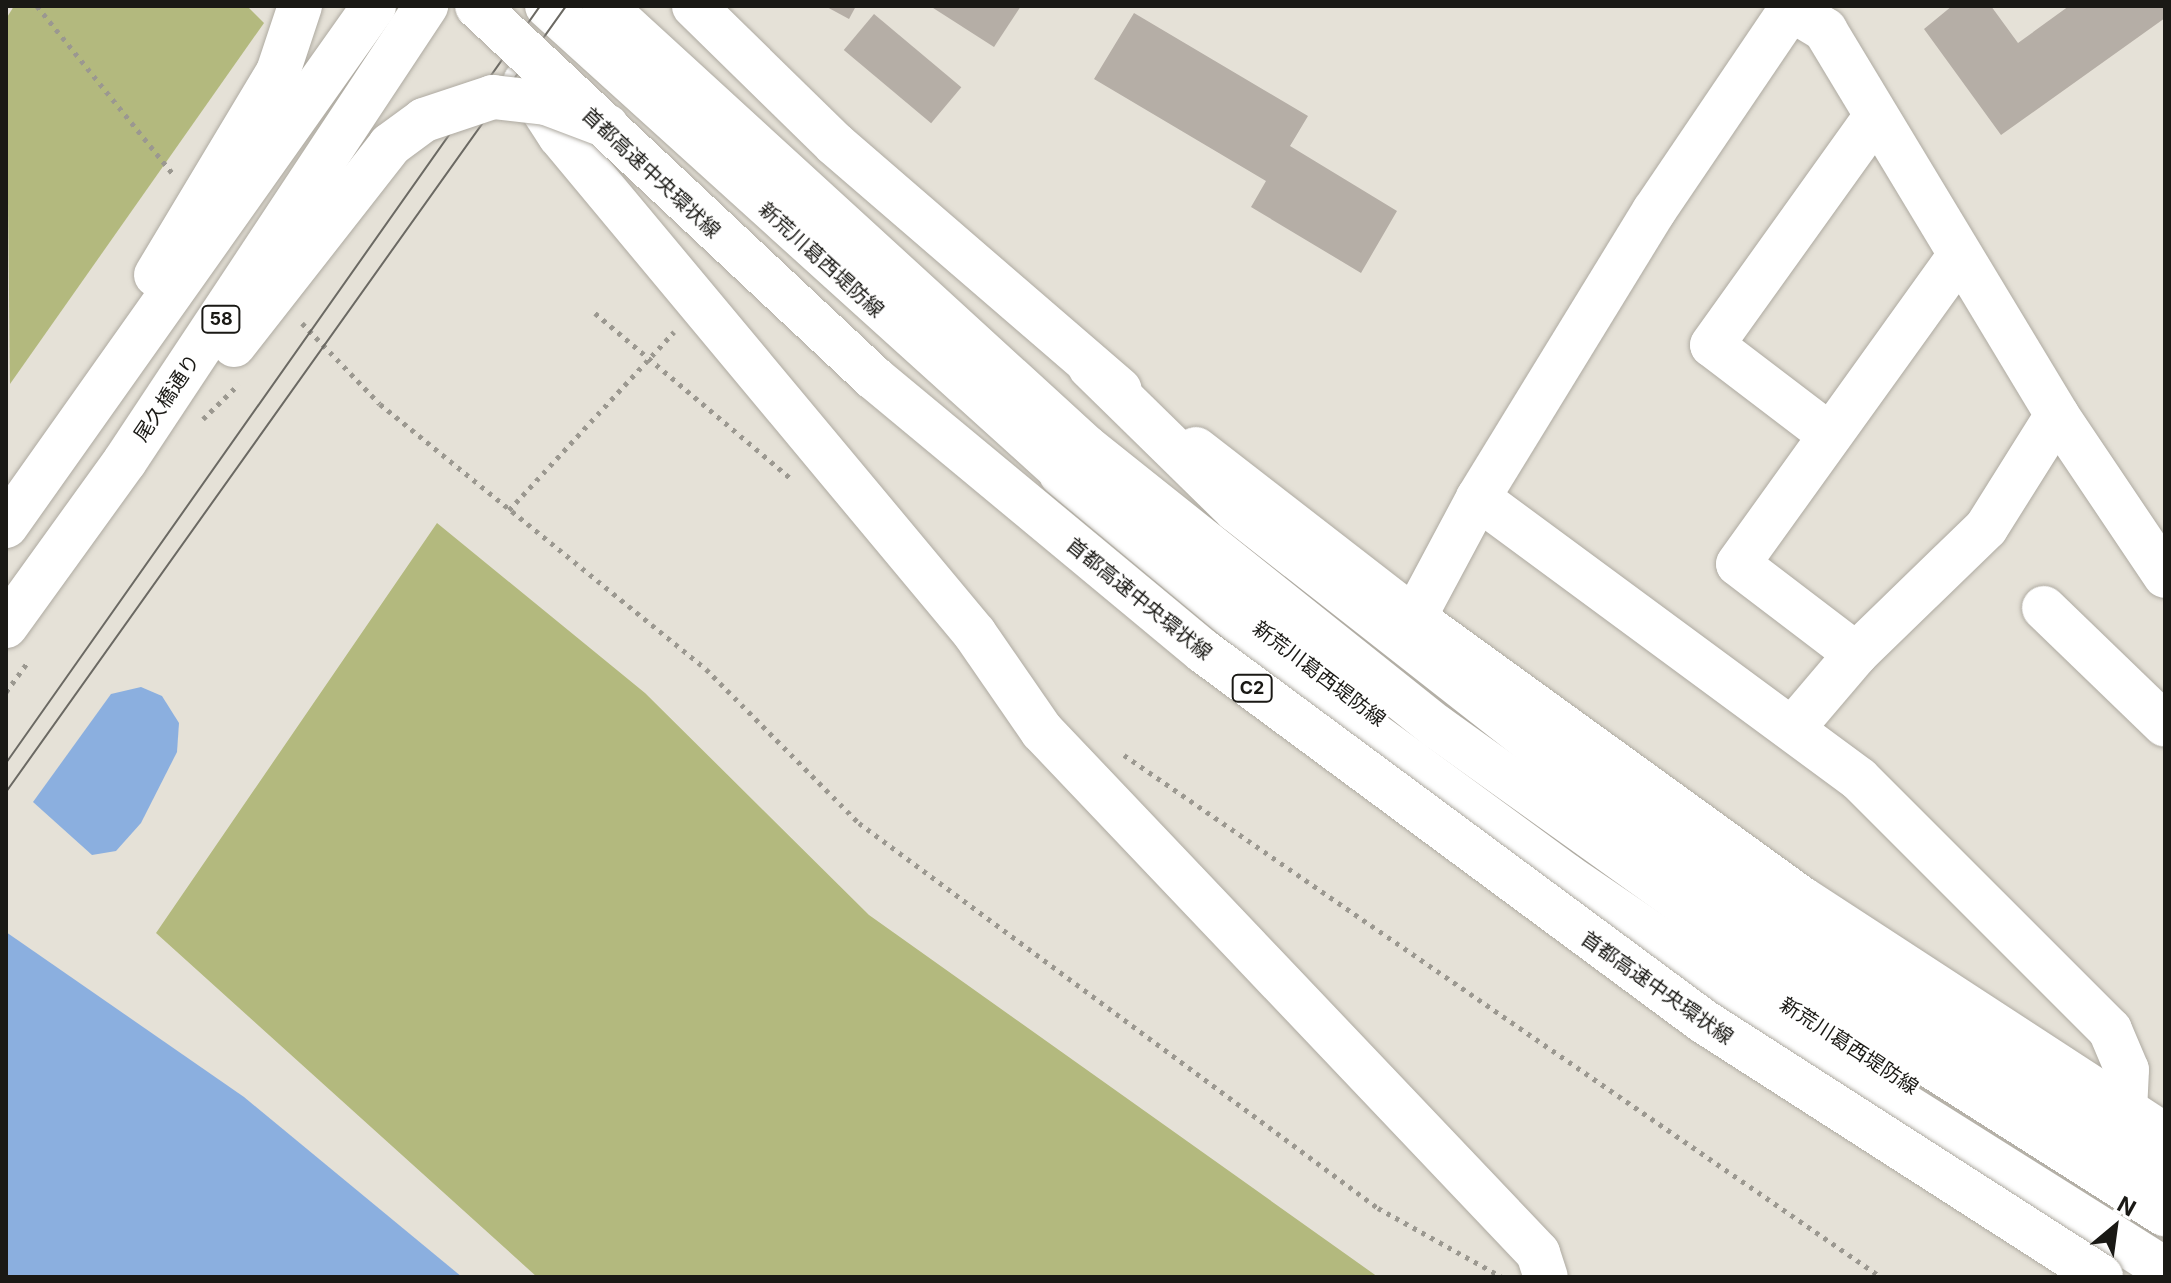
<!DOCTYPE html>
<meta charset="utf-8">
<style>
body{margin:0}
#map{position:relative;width:2171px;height:1283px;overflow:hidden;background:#e5e1d7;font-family:Inter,"Noto Sans JP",sans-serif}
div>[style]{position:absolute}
.green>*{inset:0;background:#b3b97e}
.water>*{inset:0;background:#8bafdf}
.building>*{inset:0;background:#b5aea6;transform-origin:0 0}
.path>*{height:5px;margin-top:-2.5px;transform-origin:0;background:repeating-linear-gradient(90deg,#9b9890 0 4px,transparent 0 10px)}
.roads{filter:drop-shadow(0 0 2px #aeaaa1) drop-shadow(0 0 2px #aeaaa1)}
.minor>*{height:44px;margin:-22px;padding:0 22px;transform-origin:22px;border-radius:22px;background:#fff}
.major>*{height:44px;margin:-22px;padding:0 22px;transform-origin:22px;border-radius:22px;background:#fff}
.highway>*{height:44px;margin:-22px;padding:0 22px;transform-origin:22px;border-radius:22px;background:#fff}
.tram>*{height:2px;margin:-1px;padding:0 1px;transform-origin:1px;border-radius:1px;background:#6b6963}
.path-bridge>*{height:5px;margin-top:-2.5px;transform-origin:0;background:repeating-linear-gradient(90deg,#9b9890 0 4px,transparent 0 10px)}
.bridges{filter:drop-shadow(0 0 2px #aeaaa1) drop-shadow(0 0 2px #aeaaa1)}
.major-bridge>*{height:44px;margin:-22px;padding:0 22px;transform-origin:22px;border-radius:22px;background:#fff}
.highway-bridge>*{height:44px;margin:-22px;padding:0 22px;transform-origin:22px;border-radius:22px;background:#fff}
span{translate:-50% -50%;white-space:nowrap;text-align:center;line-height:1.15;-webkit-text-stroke:6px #fff;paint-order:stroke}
.shield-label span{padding:2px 6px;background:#fff;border:2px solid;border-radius:6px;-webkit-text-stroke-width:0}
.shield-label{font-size:18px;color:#1a1915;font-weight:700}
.street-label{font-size:20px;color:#1a1915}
.frame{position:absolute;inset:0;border:8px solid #1a1915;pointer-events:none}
.north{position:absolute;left:2075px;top:1187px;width:80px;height:80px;-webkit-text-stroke:6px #fff;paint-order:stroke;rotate:29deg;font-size:22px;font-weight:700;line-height:32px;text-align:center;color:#1a1915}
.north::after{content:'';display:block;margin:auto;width:28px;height:36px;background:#1a1915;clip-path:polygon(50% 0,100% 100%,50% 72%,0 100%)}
</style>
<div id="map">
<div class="green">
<div style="clip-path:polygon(14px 6px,247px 6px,264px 23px,10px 384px,6px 19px)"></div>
<div style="clip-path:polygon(437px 523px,645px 693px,869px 915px,1378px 1277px,537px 1277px,156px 933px)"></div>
</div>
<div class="water">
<div style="clip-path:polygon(141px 687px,162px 696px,179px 723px,177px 752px,141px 823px,116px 851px,92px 855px,33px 802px,111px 694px)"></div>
<div style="clip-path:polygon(6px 932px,244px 1097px,462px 1277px,6px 1277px)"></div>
</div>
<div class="building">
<div style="clip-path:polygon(825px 6px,856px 6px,849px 19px)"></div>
<div style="clip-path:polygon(930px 6px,1021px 6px,994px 47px)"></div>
<div style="clip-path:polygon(1952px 6px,1991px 6px,2018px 43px,2069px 6px,2165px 6px,2165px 18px,2001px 135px,1924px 29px)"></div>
<div style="clip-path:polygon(1134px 13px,1308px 116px,1290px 146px,1397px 211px,1361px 273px,1251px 207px,1266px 181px,1094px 79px)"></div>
<div style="left:874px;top:14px;width:114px;height:47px;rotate:40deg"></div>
</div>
<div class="path">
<div style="left:37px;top:6px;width:215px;rotate:51deg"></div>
<div style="left:595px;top:313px;width:255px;rotate:40.2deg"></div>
<div style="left:302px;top:323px;width:112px;rotate:46.1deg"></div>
<div style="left:380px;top:404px;width:420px;rotate:39.1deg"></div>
<div style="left:706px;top:669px;width:217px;rotate:45.2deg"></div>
<div style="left:859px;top:823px;width:646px;rotate:36.57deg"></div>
<div style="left:1378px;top:1208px;width:142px;rotate:29.1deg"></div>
<div style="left:509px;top:510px;width:243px;rotate:-47.2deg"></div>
<div style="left:1124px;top:755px;width:920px;rotate:34.59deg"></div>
</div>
<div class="roads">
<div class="minor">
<div style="left:1792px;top:10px;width:39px;rotate:31deg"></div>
<div style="left:1825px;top:30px;width:449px;rotate:58.9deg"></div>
<div style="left:2057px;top:415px;width:133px;rotate:122.1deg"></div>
<div style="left:1986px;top:528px;width:181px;rotate:135.9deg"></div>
<div style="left:1856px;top:654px;width:148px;rotate:-142.7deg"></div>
<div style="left:1738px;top:564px;width:379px;rotate:-54.3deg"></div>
<div style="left:525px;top:82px;width:64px;rotate:57.1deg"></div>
<div style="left:560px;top:136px;width:648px;rotate:50.19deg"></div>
<div style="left:975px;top:634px;width:118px;rotate:55.4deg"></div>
<div style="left:1042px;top:731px;width:720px;rotate:46.46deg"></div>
<div style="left:1538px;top:1253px;width:25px;rotate:72deg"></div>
<div style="left:2057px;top:415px;width:194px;rotate:56.1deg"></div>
<div style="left:1830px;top:435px;width:148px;rotate:-142.7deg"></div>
<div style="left:1712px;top:345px;width:280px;rotate:-54.4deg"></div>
<div style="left:1478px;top:498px;width:473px;rotate:36.4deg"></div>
<div style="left:1859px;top:779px;width:355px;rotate:45deg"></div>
<div style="left:2110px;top:1030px;width:43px;rotate:67deg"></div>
<div style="left:2127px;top:1070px;width:41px;rotate:92.8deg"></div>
<div style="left:2044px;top:608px;width:168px;rotate:44deg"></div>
<div style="left:1414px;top:618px;width:136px;rotate:-61.9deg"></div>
<div style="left:1478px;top:498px;width:337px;rotate:-58.5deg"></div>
<div style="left:1654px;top:211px;width:248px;rotate:-55.9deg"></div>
<div style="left:1793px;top:728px;width:97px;rotate:-49.6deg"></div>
</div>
<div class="major">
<div style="left:547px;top:6px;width:732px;rotate:42.12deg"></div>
<div style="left:694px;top:6px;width:197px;rotate:44.4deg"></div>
<div style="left:835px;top:144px;width:376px;rotate:40.8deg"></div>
<div style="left:1196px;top:449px;width:276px;rotate:37.8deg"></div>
<div style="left:1414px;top:618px;width:481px;rotate:35.9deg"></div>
<div style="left:1804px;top:900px;width:431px;rotate:33.1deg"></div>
</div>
<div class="highway">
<div style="left:604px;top:6px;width:653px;rotate:42.46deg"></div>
<div style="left:1086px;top:447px;width:449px;rotate:38.6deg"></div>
<div style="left:1437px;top:727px;width:388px;rotate:35.6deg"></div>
<div style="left:1753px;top:953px;width:488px;rotate:32.4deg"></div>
<div style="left:1090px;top:367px;width:204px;rotate:44.4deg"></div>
<div style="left:1236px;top:510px;width:478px;rotate:38.1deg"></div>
<div style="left:1612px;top:805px;width:390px;rotate:34.9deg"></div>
<div style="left:1932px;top:1028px;width:273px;rotate:31.5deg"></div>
<div style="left:1061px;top:474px;width:406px;rotate:39.8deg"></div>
<div style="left:1373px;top:734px;width:240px;rotate:36.2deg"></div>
<div style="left:1567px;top:876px;width:385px;rotate:34.3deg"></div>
<div style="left:1885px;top:1093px;width:331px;rotate:32.2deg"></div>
</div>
</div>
<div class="tram">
<div style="left:6px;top:763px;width:926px;rotate:-54.8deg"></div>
<div style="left:6px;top:792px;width:965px;rotate:-54.53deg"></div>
</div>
<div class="path-bridge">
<div style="left:203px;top:419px;width:50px;rotate:-44.2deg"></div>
<div style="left:6px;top:692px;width:39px;rotate:-54deg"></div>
</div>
<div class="bridges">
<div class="major-bridge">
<div style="left:156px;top:275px;width:237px;rotate:-59deg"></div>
<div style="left:278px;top:72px;width:70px;rotate:-71.6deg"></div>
<div style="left:234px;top:345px;width:254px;rotate:-52deg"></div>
<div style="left:390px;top:145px;width:42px;rotate:-36.3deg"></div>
<div style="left:424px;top:120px;width:73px;rotate:-18.4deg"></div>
<div style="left:493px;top:97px;width:53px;rotate:6.5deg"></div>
<div style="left:546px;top:103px;width:65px;rotate:20.7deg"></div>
<div style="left:6px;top:526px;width:637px;rotate:-54.71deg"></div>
<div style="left:6px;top:626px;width:203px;rotate:-54.2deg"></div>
<div style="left:125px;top:461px;width:546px;rotate:-56.51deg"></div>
</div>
<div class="highway-bridge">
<div style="left:477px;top:6px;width:544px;rotate:43.14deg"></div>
<div style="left:874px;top:378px;width:428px;rotate:39.7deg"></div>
<div style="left:1203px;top:651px;width:622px;rotate:36.5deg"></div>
<div style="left:1703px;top:1021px;width:473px;rotate:32.7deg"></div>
</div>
</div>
<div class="shield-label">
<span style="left:221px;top:319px">58</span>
<span style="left:1252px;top:688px">C2</span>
</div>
<div class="street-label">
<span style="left:651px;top:173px;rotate:43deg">首都高速中央環状線</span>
<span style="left:821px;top:260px;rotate:42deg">新荒川葛西堤防線</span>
<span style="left:167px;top:398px;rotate:-56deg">尾久橋通り</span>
<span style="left:1139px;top:599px;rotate:39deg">首都高速中央環状線</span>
<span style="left:1319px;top:674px;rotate:37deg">新荒川葛西堤防線</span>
<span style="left:1657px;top:988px;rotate:35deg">首都高速中央環状線</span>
<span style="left:1849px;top:1046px;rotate:33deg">新荒川葛西堤防線</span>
</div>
<div class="frame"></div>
<div class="north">N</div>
</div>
